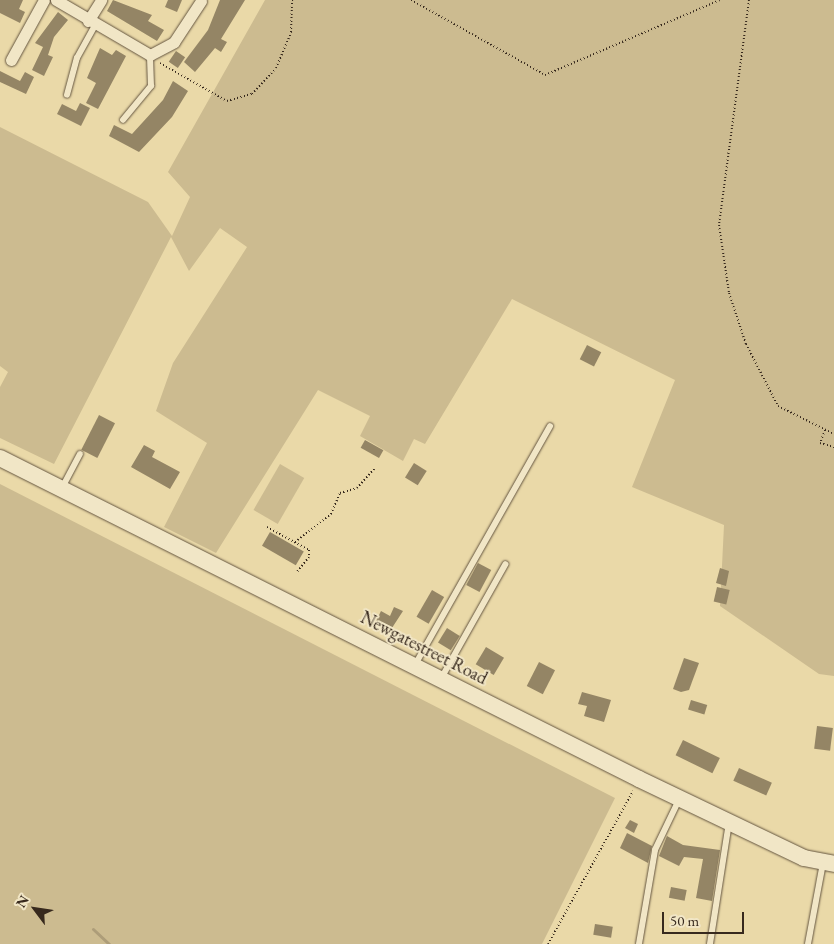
<!DOCTYPE html>
<style>
body{margin:0}
#map{position:relative;width:834px;height:944px;overflow:hidden;background:#ead9a8;font-family:"EB Garamond",serif}
div>[style]{position:absolute}
.green>*{inset:0;background:#ccbb90;transform-origin:0 0}
.stream>*{height:3px;margin:-1.5px;padding:0 1.5px;transform-origin:1.5px;border-radius:1.5px;background:#ad9d79}
.building>*{inset:0;background:#948565;transform-origin:0 0}
.path>*{height:2px;margin-top:-1px;transform-origin:0;background:repeating-linear-gradient(90deg,#37291d 0 1px,transparent 0 3.5px)}
.roads{filter:drop-shadow(0 0 1px #645540) drop-shadow(0 0 1px #645540)}
.lane>*{height:5.5px;margin:-2.75px;padding:0 2.75px;transform-origin:2.75px;border-radius:2.75px;background:#f1e6c6}
.street>*{height:11px;margin:-5.5px;padding:0 5.5px;transform-origin:5.5px;border-radius:5.5px;background:#f1e6c6}
.secondary>*{height:16px;margin:-8px;padding:0 8px;transform-origin:8px;border-radius:8px;background:#f1e6c6}
span{translate:-50% -50%;white-space:nowrap;text-align:center;line-height:1.15;-webkit-text-stroke:4px #f1e6c6;paint-order:stroke}
.street-label{font-size:18px;color:#37291d}
.north{position:absolute;left:10px;top:884px;width:50px;height:50px;-webkit-text-stroke:4px #f1e6c6;paint-order:stroke;rotate:301deg;font-size:14px;font-weight:700;line-height:20px;text-align:center;color:#37291d}
.north::after{content:'';display:block;margin:auto;width:18px;height:22px;background:#37291d;clip-path:polygon(50% 0,100% 100%,50% 72%,0 100%)}
.scale{position:absolute;left:662px;top:912px;width:82px;height:22px;box-sizing:border-box;border:2px solid #37291d;border-top:0;padding-left:6px;font-size:15px;line-height:18px;white-space:nowrap;color:#37291d;-webkit-text-stroke:4px #f1e6c6;paint-order:stroke}
</style>
<div id="map">
<div class="green">
<div style="clip-path:polygon(265px 0,834px 0,834px 676px,819px 674px,720px 606px,724px 525px,632px 487px,675px 380px,512px 299px,425px 444px,414px 439px,403px 461px,360px 436px,370px 416px,318px 390px,216px 553px,164px 527px,207px 443px,156px 411px,173px 363px,247px 247px,220px 228px,189px 271px,171px 237px,54px 464px,0 438px,0 387px,8px 372px,0 366px,0 127px,148px 202px,172px 236px,190px 197px,168px 172px)"></div>
<div style="left:280px;top:464px;width:28px;height:53px;rotate:30deg"></div>
<div style="clip-path:polygon(0 484px,615px 798px,542px 944px,0 944px)"></div>
</div>
<div class="stream">
<div style="left:93px;top:929px;width:22px;rotate:43deg"></div>
</div>
<div class="building">
<div style="clip-path:polygon(0 0,23px 0,19px 9px,25px 12px,20px 23px,0 13px)"></div>
<div style="clip-path:polygon(113px 0,152px 15px,148px 21px,164px 30px,157px 41px,107px 11px)"></div>
<div style="clip-path:polygon(168px 0,182px 0,177px 12px,165px 7px)"></div>
<div style="clip-path:polygon(220px 0,245px 0,221px 39px,227px 42px,221px 52px,215px 48px,195px 72px,184px 62px,208px 30px)"></div>
<div style="clip-path:polygon(58px 12px,68px 20px,54px 37px,48px 55px,53px 57px,44px 76px,32px 70px,43px 47px,35px 43px)"></div>
<div style="clip-path:polygon(100px 48px,112px 55px,116px 50px,126px 56px,98px 109px,86px 103px,96px 83px,87px 78px)"></div>
<div style="left:176px;top:51px;width:11px;height:13px;rotate:34deg"></div>
<div style="clip-path:polygon(0 71px,20px 81px,25px 72px,34px 77px,26px 94px,0 82px)"></div>
<div style="clip-path:polygon(173px 81px,188px 91px,172px 117px,139px 152px,109px 136px,114px 125px,132px 134px,163px 100px)"></div>
<div style="clip-path:polygon(80px 103px,90px 108px,81px 126px,57px 114px,62px 104px,76px 111px)"></div>
<div style="left:587px;top:345px;width:16px;height:16px;rotate:27deg"></div>
<div style="left:99px;top:415px;width:18px;height:39px;rotate:27deg"></div>
<div style="left:365px;top:440px;width:21px;height:9px;rotate:29deg"></div>
<div style="clip-path:polygon(144px 445px,155px 451px,152px 457px,180px 472px,170px 489px,131px 467px)"></div>
<div style="left:414px;top:463px;width:15px;height:17px;rotate:32deg"></div>
<div style="left:270px;top:532px;width:39px;height:16px;rotate:30deg"></div>
<div style="left:478px;top:563px;width:15px;height:25px;rotate:28deg"></div>
<div style="clip-path:polygon(720px 568px,729px 571px,726px 586px,716px 583px)"></div>
<div style="left:717px;top:587px;width:13px;height:15px;rotate:13deg"></div>
<div style="left:432px;top:590px;width:14px;height:31px;rotate:30deg"></div>
<div style="clip-path:polygon(394px 607px,403px 611px,390px 631px,375px 623px,381px 611px,390px 616px)"></div>
<div style="left:447px;top:628px;width:15px;height:17px;rotate:32deg"></div>
<div style="left:486px;top:647px;width:21px;height:20px;rotate:31deg"></div>
<div style="clip-path:polygon(684px 658px,699px 663px,689px 690px,681px 692px,673px 689px)"></div>
<div style="left:539px;top:662px;width:18px;height:27px;rotate:27deg"></div>
<div style="clip-path:polygon(582px 692px,611px 700px,604px 722px,584px 716px,587px 706px,578px 704px)"></div>
<div style="left:691px;top:700px;width:17px;height:10px;rotate:17deg"></div>
<div style="left:817px;top:726px;width:16px;height:23px;rotate:7deg"></div>
<div style="left:683px;top:740px;width:41px;height:17px;rotate:26deg"></div>
<div style="left:739px;top:768px;width:36px;height:14px;rotate:24deg"></div>
<div style="clip-path:polygon(630px 820px,638px 824px,634px 833px,625px 828px)"></div>
<div style="clip-path:polygon(627px 833px,652px 846px,648px 863px,620px 848px)"></div>
<div style="clip-path:polygon(667px 836px,683px 845px,720px 850px,712px 901px,696px 898px,703px 859px,684px 857px,679px 866px,659px 856px)"></div>
<div style="left:671px;top:887px;width:16px;height:11px;rotate:11deg"></div>
<div style="left:595px;top:924px;width:18px;height:11px;rotate:9deg"></div>
</div>
<div class="path">
<div style="left:411px;top:0;width:154px;rotate:29.2deg"></div>
<div style="left:545px;top:75px;width:190px;rotate:-23.2deg"></div>
<div style="left:749px;top:0;width:227px;rotate:97.6deg"></div>
<div style="left:719px;top:225px;width:69px;rotate:81.6deg"></div>
<div style="left:729px;top:293px;width:54px;rotate:71.6deg"></div>
<div style="left:746px;top:344px;width:70px;rotate:62.7deg"></div>
<div style="left:778px;top:406px;width:63px;rotate:26.6deg"></div>
<div style="left:160px;top:63px;width:77px;rotate:29.6deg"></div>
<div style="left:227px;top:101px;width:26px;rotate:-16deg"></div>
<div style="left:252px;top:94px;width:35px;rotate:-47deg"></div>
<div style="left:276px;top:68px;width:39px;rotate:-67deg"></div>
<div style="left:291px;top:32px;width:32px;rotate:-88deg"></div>
<div style="left:825px;top:430px;width:14px;rotate:111deg"></div>
<div style="left:820px;top:443px;width:15px;rotate:16deg"></div>
<div style="left:267px;top:527px;width:48px;rotate:28.7deg"></div>
<div style="left:309px;top:550px;width:7px;rotate:90deg"></div>
<div style="left:309px;top:557px;width:19px;rotate:129deg"></div>
<div style="left:295px;top:542px;width:46px;rotate:-37.9deg"></div>
<div style="left:331px;top:514px;width:23px;rotate:-67deg"></div>
<div style="left:340px;top:493px;width:18px;rotate:-16deg"></div>
<div style="left:357px;top:488px;width:27px;rotate:-48deg"></div>
<div style="left:548px;top:944px;width:175px;rotate:-60.9deg"></div>
</div>
<div class="roads">
<div class="lane">
<div style="left:67px;top:95px;width:38px;rotate:-75deg"></div>
<div style="left:77px;top:58px;width:38px;rotate:-61deg"></div>
<div style="left:123px;top:120px;width:44px;rotate:-50.5deg"></div>
<div style="left:151px;top:86px;width:31px;rotate:-92deg"></div>
<div style="left:62px;top:488px;width:38px;rotate:-62deg"></div>
<div style="left:415px;top:665px;width:274px;rotate:-60.5deg"></div>
<div style="left:442px;top:677px;width:129px;rotate:-60.6deg"></div>
<div style="left:639px;top:944px;width:95px;rotate:-80.3deg"></div>
<div style="left:655px;top:850px;width:55px;rotate:-64.4deg"></div>
<div style="left:710px;top:944px;width:122px;rotate:-81.1deg"></div>
<div style="left:808px;top:944px;width:82px;rotate:-79.5deg"></div>
</div>
<div class="street">
<div style="left:56px;top:0;width:109px;rotate:30.3deg"></div>
<div style="left:150px;top:55px;width:27px;rotate:-28deg"></div>
<div style="left:174px;top:42px;width:49px;rotate:-56.6deg"></div>
<div style="left:88px;top:21px;width:25px;rotate:-58deg"></div>
<div style="left:11px;top:60px;width:68px;rotate:-61.2deg"></div>
</div>
<div class="secondary">
<div style="left:0;top:458px;width:715px;rotate:26.67deg"></div>
<div style="left:639px;top:779px;width:183px;rotate:25.6deg"></div>
<div style="left:804px;top:858px;width:31px;rotate:11deg"></div>
</div>
</div>
<div class="street-label">
<span style="left:424px;top:648px;rotate:27deg">Newgatestreet Road</span>
</div>
<div class="north">N</div>
<div class="scale">50 m</div>
</div>
